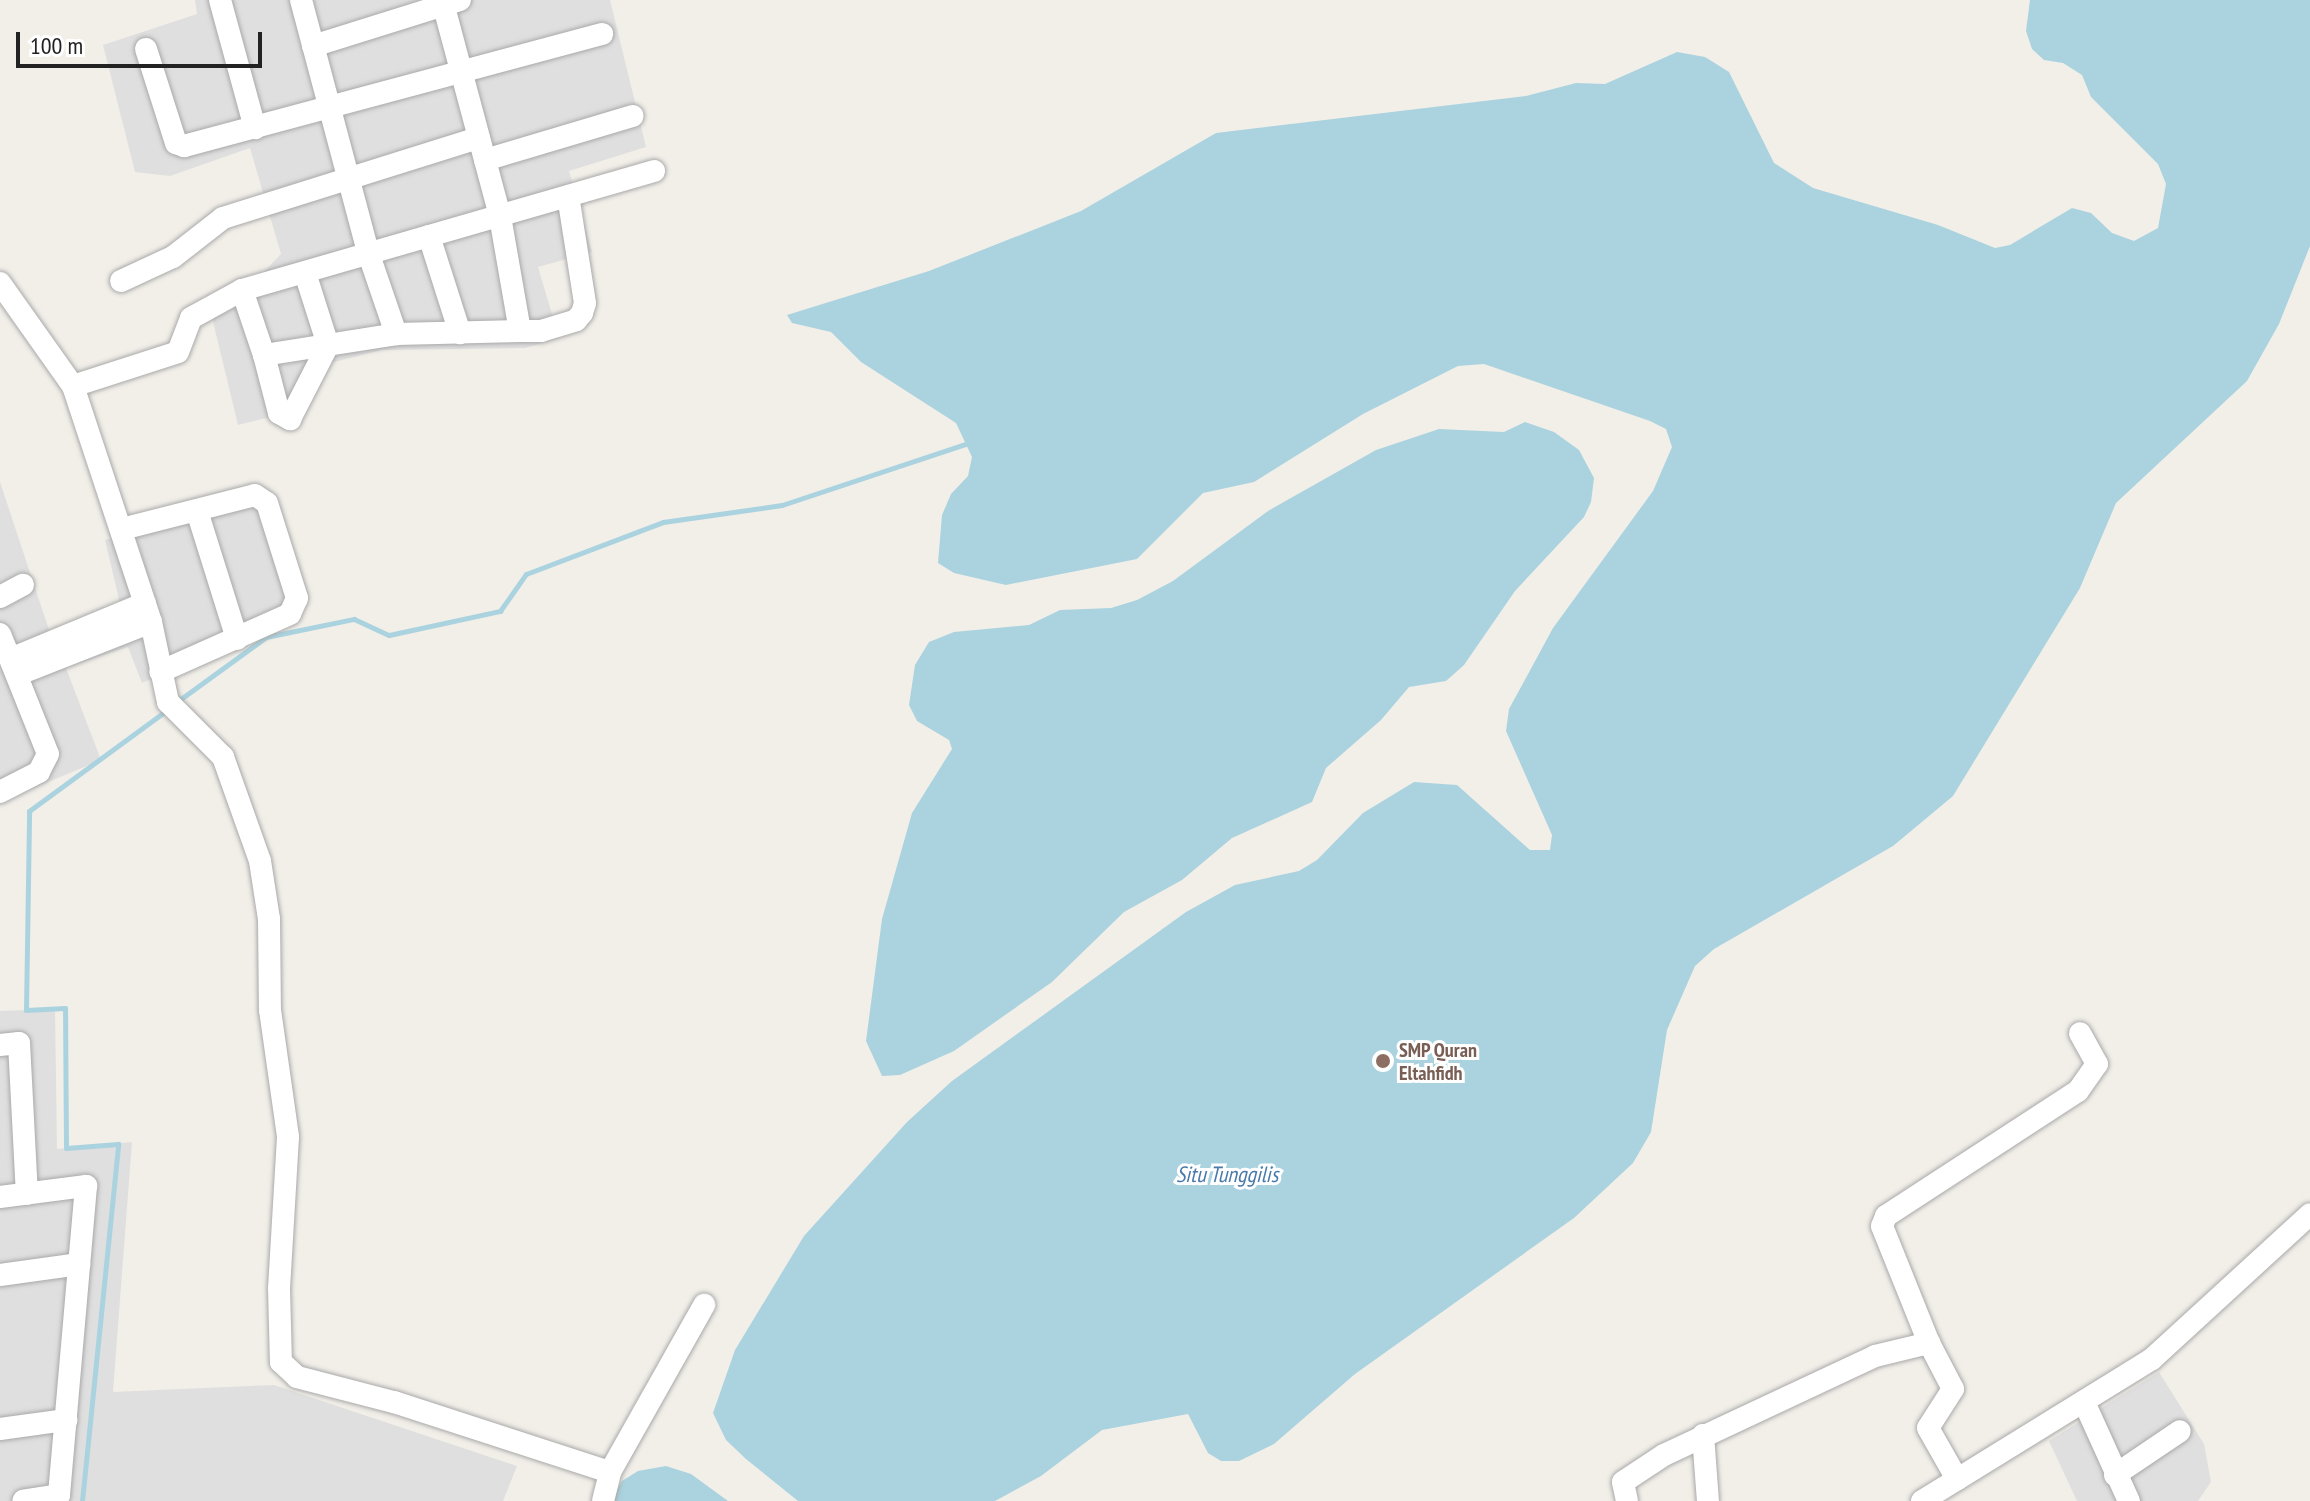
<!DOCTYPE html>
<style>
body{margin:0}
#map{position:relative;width:2310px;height:1501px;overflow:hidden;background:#f2efe9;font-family:"PT Sans Narrow",sans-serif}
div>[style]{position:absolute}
.residential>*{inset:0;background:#e0dfdf}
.water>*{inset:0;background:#aad3df}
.stream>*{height:5px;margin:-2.5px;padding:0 2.5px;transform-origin:2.5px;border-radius:2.5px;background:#aad3df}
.roads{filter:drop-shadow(0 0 2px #a9a9a9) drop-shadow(0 0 2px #a9a9a9)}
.minor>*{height:22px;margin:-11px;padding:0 11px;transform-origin:11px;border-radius:11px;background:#fff}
.dots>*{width:22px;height:22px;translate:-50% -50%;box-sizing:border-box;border:4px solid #fff;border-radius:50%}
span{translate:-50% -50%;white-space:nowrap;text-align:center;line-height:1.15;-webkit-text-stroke:6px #fff;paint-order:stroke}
.education-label{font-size:20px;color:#785e54;font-weight:700}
.left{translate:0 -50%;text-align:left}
.water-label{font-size:22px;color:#4a7aab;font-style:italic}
.scale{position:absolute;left:16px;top:32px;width:246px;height:36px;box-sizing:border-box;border:4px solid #222;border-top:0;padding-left:10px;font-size:24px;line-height:28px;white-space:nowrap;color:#222;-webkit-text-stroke:6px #fff;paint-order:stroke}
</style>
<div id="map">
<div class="residential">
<div style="clip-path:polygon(195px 0,610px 0,646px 147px,569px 171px,592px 252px,538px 267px,559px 338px,525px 348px,382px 350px,330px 363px,286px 413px,238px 425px,209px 305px,258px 278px,281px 254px,250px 148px,170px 176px,135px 172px,103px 45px,197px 14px)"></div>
<div style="clip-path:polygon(0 482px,52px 639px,122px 612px,105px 540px,266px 500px,297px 604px,209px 653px,142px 683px,128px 647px,66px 668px,101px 760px,0 802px)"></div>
<div style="clip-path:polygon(55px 1009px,57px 1149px,132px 1142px,113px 1392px,274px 1385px,517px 1466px,503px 1501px,0 1501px,0 1011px)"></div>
<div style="clip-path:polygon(2159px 1372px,2204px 1444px,2211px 1482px,2198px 1501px,2077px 1501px,2049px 1441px)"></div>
</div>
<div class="water">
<div style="clip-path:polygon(2030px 0,2310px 0,2310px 246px,2279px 324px,2247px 381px,2116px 503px,2080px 588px,1953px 796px,1893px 846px,1714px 949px,1695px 966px,1667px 1030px,1651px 1132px,1633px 1163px,1574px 1218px,1355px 1374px,1274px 1444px,1239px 1461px,1221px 1461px,1208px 1453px,1188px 1414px,1102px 1430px,1041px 1476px,995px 1501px,798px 1501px,746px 1459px,726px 1440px,713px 1413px,735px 1350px,804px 1236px,907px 1122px,952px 1081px,1186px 912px,1235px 885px,1299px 871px,1317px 860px,1363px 813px,1414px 782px,1457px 785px,1530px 850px,1550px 850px,1552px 835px,1506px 731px,1509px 709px,1553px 628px,1653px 491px,1672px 447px,1666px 429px,1650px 421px,1484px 364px,1458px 366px,1363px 414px,1254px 482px,1203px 493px,1137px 559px,1006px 585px,954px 573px,938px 563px,942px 515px,951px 494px,968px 476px,972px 457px,956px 423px,861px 362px,831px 332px,792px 323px,787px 315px,929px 271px,1081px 211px,1216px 133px,1526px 96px,1576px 83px,1605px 84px,1677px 52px,1705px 57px,1729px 72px,1774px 163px,1813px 188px,1938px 225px,1995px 248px,2010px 245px,2072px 208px,2091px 213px,2112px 233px,2134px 241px,2158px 228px,2166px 184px,2158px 164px,2091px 97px,2082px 75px,2063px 63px,2044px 60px,2032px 49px,2026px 31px)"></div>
<div style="clip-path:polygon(1525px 422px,1554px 432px,1579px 450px,1594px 478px,1591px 502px,1584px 517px,1515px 591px,1464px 665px,1446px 681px,1409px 687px,1381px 720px,1326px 768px,1312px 802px,1232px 838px,1182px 880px,1124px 912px,1052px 982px,954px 1051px,900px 1075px,882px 1076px,866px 1041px,882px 919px,912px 813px,952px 749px,949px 740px,917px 721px,909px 705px,915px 665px,929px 642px,954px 632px,1029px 625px,1060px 610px,1111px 608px,1137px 600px,1173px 581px,1268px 511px,1376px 450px,1439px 429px,1504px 432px)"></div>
<div style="clip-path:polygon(666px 1466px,691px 1474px,728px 1501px,610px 1501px,622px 1481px,638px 1471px)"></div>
</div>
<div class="stream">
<div style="left:178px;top:701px;width:109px;rotate:-36deg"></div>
<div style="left:266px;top:637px;width:90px;rotate:-11.6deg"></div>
<div style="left:354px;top:619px;width:38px;rotate:25deg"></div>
<div style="left:389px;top:635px;width:114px;rotate:-12.2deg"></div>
<div style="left:500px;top:611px;width:45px;rotate:-54.9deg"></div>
<div style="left:526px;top:574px;width:147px;rotate:-20.8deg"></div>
<div style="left:663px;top:522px;width:120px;rotate:-8.1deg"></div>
<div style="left:782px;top:505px;width:196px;rotate:-18.4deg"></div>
<div style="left:82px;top:1501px;width:359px;rotate:-84.2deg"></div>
<div style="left:118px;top:1144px;width:52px;rotate:175.6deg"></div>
<div style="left:66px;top:1148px;width:140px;rotate:-90.4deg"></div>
<div style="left:65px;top:1008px;width:39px;rotate:177deg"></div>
<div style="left:26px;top:1010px;width:199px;rotate:-89.1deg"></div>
<div style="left:29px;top:811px;width:171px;rotate:-36.2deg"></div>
</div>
<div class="roads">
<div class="minor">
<div style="left:220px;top:0;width:133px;rotate:74.7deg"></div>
<div style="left:301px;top:0;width:261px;rotate:75.1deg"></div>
<div style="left:368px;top:252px;width:87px;rotate:71.1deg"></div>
<div style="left:396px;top:334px;width:124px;rotate:-1.4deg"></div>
<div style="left:520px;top:331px;width:117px;rotate:-99.9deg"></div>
<div style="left:500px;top:216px;width:224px;rotate:-105deg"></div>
<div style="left:313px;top:46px;width:154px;rotate:-17.4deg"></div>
<div style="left:146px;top:49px;width:99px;rotate:72.3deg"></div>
<div style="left:176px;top:143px;width:9px;rotate:21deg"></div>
<div style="left:184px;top:146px;width:433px;rotate:-15deg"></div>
<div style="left:485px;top:160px;width:154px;rotate:-16.6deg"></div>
<div style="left:429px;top:236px;width:102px;rotate:72.3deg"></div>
<div style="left:121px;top:281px;width:57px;rotate:-24.8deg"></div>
<div style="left:173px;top:257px;width:63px;rotate:-38deg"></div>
<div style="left:223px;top:218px;width:268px;rotate:-17.4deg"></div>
<div style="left:0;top:283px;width:126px;rotate:54.7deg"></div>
<div style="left:73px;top:386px;width:249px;rotate:71.7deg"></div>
<div style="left:151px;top:622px;width:82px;rotate:78deg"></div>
<div style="left:168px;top:702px;width:78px;rotate:45deg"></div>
<div style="left:223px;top:757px;width:110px;rotate:70.4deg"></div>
<div style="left:260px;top:861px;width:59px;rotate:81.2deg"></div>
<div style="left:269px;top:919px;width:91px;rotate:89.4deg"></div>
<div style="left:270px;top:1010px;width:128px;rotate:81.9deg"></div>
<div style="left:288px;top:1137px;width:151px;rotate:93.4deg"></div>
<div style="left:279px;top:1288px;width:74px;rotate:88.5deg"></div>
<div style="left:281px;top:1362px;width:22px;rotate:43deg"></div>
<div style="left:297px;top:1377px;width:100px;rotate:14.5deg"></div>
<div style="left:394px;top:1402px;width:227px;rotate:18deg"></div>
<div style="left:242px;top:290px;width:69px;rotate:71.3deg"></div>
<div style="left:264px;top:355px;width:134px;rotate:-9deg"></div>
<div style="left:520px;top:331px;width:21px"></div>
<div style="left:541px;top:331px;width:37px;rotate:-17deg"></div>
<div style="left:576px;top:320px;width:9px;rotate:-49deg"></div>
<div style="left:582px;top:313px;width:10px;rotate:-73deg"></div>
<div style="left:585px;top:303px;width:108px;rotate:-99deg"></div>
<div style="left:264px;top:355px;width:60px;rotate:75.5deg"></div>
<div style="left:279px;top:413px;width:13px;rotate:29deg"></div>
<div style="left:290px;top:419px;width:83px;rotate:-62.8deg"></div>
<div style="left:328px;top:345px;width:76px;rotate:-107.7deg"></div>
<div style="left:73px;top:386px;width:110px;rotate:-17.9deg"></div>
<div style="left:178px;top:352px;width:36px;rotate:-69deg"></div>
<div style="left:191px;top:318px;width:58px;rotate:-28.8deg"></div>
<div style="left:242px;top:290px;width:429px;rotate:-16.1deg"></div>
<div style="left:197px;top:511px;width:134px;rotate:72.6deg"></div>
<div style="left:122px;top:529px;width:137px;rotate:-14.3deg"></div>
<div style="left:255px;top:495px;width:14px;rotate:34deg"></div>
<div style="left:267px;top:503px;width:100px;rotate:72.5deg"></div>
<div style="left:297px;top:598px;width:17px;rotate:114deg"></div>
<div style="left:290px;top:614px;width:142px;rotate:156deg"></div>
<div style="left:0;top:597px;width:26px;rotate:-28deg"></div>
<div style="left:0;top:634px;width:129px;rotate:68.2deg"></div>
<div style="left:48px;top:754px;width:20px;rotate:117deg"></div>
<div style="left:39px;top:772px;width:44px;rotate:152.9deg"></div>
<div style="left:13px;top:658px;width:143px;rotate:-22.6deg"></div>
<div style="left:19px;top:674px;width:142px;rotate:-21.5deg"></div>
<div style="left:0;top:1045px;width:19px;rotate:-6deg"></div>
<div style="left:19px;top:1043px;width:151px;rotate:87deg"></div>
<div style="left:0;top:1197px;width:87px;rotate:-7.3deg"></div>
<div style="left:86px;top:1186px;width:310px;rotate:95deg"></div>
<div style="left:59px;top:1495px;width:36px;rotate:171deg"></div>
<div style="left:0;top:1275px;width:80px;rotate:-7.9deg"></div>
<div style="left:1929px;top:1343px;width:126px;rotate:-111.9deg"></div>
<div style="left:1882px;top:1226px;width:11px;rotate:-68deg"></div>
<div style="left:1886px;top:1216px;width:229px;rotate:-33.1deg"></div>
<div style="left:2078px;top:1091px;width:33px;rotate:-55deg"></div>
<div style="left:2097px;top:1064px;width:35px;rotate:-119deg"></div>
<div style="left:2084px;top:1402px;width:109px;rotate:65.6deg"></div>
<div style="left:0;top:1429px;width:67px;rotate:-7.8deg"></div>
<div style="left:1703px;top:1435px;width:66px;rotate:85.7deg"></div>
<div style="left:2115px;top:1475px;width:78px;rotate:-34.1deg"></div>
<div style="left:603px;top:1501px;width:30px;rotate:-76deg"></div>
<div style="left:610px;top:1472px;width:192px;rotate:-60.6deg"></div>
<div style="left:1627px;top:1501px;width:19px;rotate:-102deg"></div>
<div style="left:1623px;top:1482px;width:49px;rotate:-33.4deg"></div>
<div style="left:1664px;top:1455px;width:233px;rotate:-25.1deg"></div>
<div style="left:1875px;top:1356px;width:56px;rotate:-13.5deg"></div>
<div style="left:1929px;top:1343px;width:52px;rotate:62.4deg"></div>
<div style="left:1953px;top:1389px;width:46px;rotate:122.7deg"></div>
<div style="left:1928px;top:1428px;width:59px;rotate:60.4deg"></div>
<div style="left:1922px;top:1501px;width:270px;rotate:-31.7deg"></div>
<div style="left:2152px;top:1359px;width:214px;rotate:-42.5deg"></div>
</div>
</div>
<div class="dots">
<div style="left:1383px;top:1061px;background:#8d6e63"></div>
</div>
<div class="education-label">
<span class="left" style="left:1399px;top:1062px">SMP Quran<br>Eltahfidh</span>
</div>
<div class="water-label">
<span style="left:1227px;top:1175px">Situ Tunggilis</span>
</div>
<div class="scale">100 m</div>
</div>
